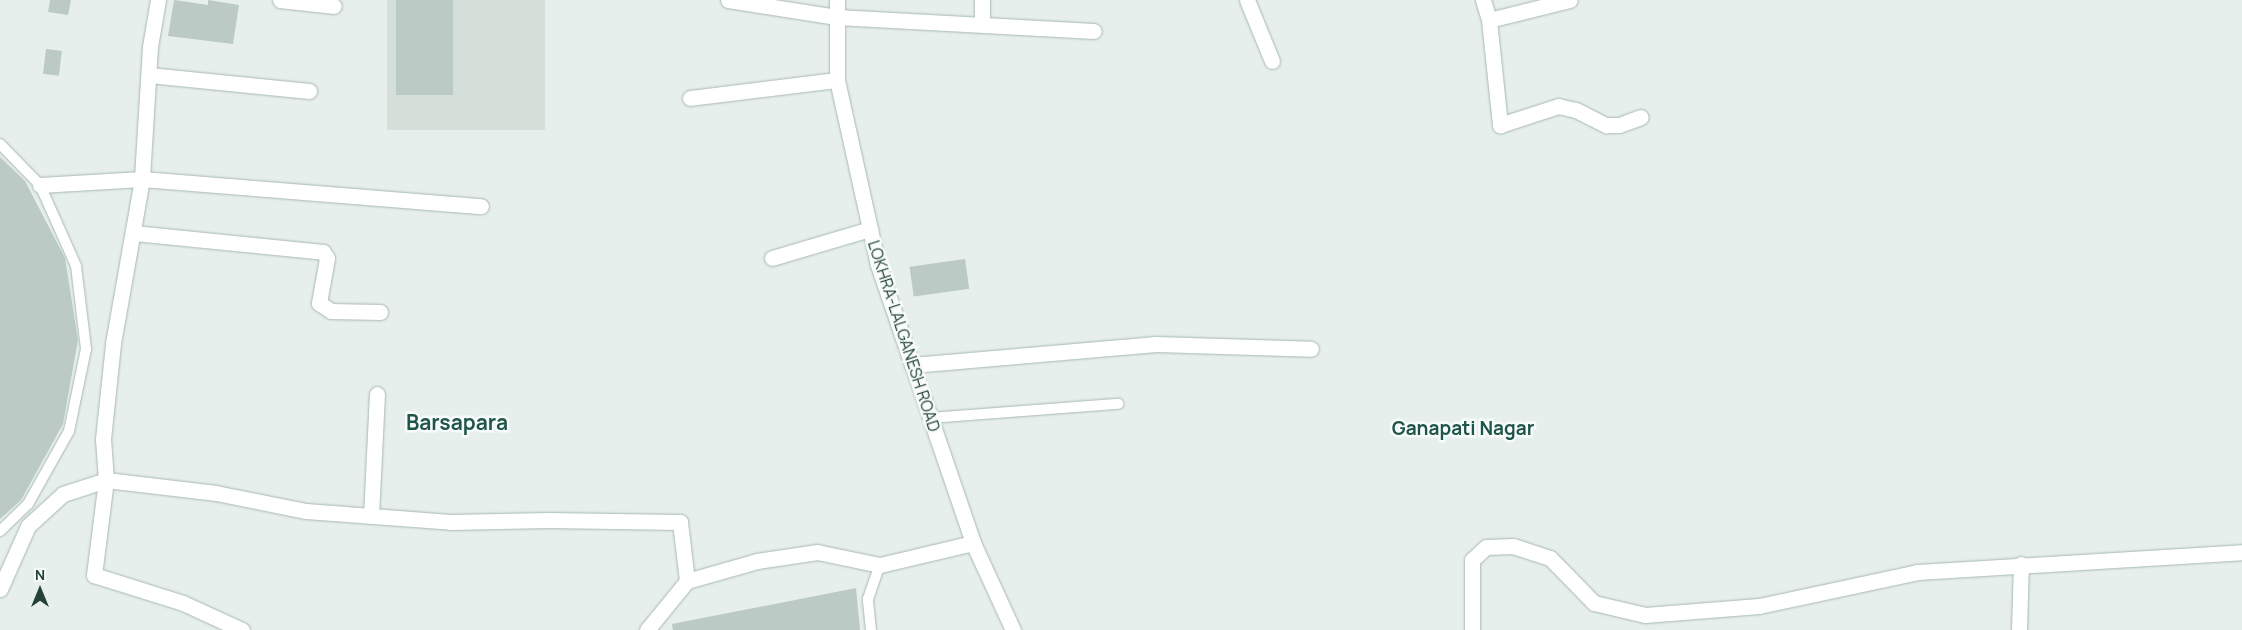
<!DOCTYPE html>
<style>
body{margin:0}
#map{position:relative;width:2242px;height:630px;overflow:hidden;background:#e6efeb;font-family:Manrope,sans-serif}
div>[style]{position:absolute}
.built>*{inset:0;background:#d4dfda;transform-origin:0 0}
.building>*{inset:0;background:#bbcac4;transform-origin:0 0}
.roads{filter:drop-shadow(0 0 1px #a8b8b2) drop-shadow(0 0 1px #a8b8b2)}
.lane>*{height:10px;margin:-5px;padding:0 5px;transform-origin:5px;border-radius:5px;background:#fff}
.street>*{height:15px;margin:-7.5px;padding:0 7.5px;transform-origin:7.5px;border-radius:7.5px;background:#fff}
.secondary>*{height:15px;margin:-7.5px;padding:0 7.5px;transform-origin:7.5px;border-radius:7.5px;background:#fff}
span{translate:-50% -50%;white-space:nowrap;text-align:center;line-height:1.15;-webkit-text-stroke:5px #f7fbf9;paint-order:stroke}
.street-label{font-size:16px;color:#24423a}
.quarter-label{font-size:19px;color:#1f5548;font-weight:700}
.district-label{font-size:21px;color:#1f5548;font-weight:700}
.north{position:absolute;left:15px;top:565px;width:50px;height:50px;-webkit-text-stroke:4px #f7fbf9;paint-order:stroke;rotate:0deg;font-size:14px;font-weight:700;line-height:20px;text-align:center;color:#24423a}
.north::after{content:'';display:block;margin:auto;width:18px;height:22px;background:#24423a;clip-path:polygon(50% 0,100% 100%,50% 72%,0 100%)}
</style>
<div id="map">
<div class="built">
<div style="left:387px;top:0;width:158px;height:130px"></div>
</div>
<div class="building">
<div style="clip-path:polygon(50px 0,71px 0,68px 15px,48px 12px)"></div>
<div style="clip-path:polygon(174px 0,208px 5px,208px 0,239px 5px,233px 44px,168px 36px)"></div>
<div style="left:396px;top:0;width:57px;height:95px"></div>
<div style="left:46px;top:49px;width:16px;height:25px;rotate:7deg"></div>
<div style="clip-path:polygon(0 157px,25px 181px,65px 258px,78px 340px,63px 424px,21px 500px,0 519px)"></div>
<div style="left:965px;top:259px;width:30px;height:56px;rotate:82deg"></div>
<div style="clip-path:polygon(856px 588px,860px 630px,673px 630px,672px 624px)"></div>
</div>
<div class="roads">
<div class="lane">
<div style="left:0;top:144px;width:57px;rotate:45.7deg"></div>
<div style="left:40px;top:185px;width:89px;rotate:66deg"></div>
<div style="left:76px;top:266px;width:84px;rotate:83.1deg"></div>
<div style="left:86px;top:349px;width:84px;rotate:101.7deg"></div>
<div style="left:69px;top:431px;width:84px;rotate:119.3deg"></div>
<div style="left:28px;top:504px;width:39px;rotate:136deg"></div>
<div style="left:930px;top:418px;width:189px;rotate:-4.3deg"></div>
<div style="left:871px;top:630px;width:31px;rotate:-96deg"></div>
<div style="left:868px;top:599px;width:36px;rotate:-71deg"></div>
</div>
<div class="street">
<div style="left:158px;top:0;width:48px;rotate:99.7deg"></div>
<div style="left:150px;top:47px;width:132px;rotate:93.5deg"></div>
<div style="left:142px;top:179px;width:168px;rotate:100deg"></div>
<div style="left:113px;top:344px;width:96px;rotate:96deg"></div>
<div style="left:103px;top:439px;width:41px;rotate:85.8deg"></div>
<div style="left:106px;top:480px;width:96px;rotate:97.2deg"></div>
<div style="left:94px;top:575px;width:93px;rotate:17.5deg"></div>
<div style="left:183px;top:603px;width:65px;rotate:24.6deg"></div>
<div style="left:280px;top:0;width:54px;rotate:6.3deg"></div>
<div style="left:728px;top:0;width:110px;rotate:8.9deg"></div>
<div style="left:837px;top:17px;width:257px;rotate:3.1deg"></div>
<div style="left:982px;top:0;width:24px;rotate:90deg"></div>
<div style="left:1247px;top:0;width:66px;rotate:67.7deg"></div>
<div style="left:1483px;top:0;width:21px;rotate:73deg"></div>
<div style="left:1489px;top:20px;width:83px;rotate:-13.9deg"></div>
<div style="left:1489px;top:20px;width:106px;rotate:84deg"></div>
<div style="left:1500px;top:125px;width:61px;rotate:-18.1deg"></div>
<div style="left:1558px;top:106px;width:18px;rotate:13deg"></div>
<div style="left:1576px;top:110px;width:34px;rotate:27deg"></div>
<div style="left:1606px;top:125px;width:13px"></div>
<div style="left:1619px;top:125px;width:23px;rotate:-20deg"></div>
<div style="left:149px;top:75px;width:161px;rotate:5.7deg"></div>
<div style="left:690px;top:98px;width:148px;rotate:-7deg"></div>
<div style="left:40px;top:185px;width:102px;rotate:-3.4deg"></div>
<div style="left:142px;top:179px;width:340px;rotate:4.6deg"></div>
<div style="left:134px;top:233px;width:190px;rotate:5.7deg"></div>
<div style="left:323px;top:252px;width:7px;rotate:56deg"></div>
<div style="left:327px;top:258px;width:46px;rotate:100.1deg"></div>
<div style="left:319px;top:303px;width:14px;rotate:34deg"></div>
<div style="left:331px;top:311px;width:49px;rotate:1.2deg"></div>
<div style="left:772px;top:258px;width:102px;rotate:-16.5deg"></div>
<div style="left:912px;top:365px;width:245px;rotate:-4.9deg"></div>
<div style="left:1156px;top:344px;width:155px;rotate:1.8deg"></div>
<div style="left:371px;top:516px;width:122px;rotate:-87.2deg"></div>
<div style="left:0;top:589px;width:69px;rotate:-66deg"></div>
<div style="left:28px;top:526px;width:47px;rotate:-42.4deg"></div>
<div style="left:63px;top:494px;width:45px;rotate:-18deg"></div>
<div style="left:106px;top:480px;width:111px;rotate:6.7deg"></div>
<div style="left:216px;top:493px;width:92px;rotate:11.3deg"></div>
<div style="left:306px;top:511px;width:145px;rotate:4.3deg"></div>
<div style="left:451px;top:522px;width:97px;rotate:-1.2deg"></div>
<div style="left:548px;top:520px;width:132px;rotate:0.9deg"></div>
<div style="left:680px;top:522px;width:59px;rotate:83.2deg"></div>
<div style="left:687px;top:581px;width:73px;rotate:-15.9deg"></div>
<div style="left:757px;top:561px;width:61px;rotate:-8.5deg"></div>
<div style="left:817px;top:552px;width:64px;rotate:11.7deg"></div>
<div style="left:880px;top:565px;width:96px;rotate:-13.3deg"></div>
<div style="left:647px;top:630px;width:63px;rotate:-50.8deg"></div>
<div style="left:1472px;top:630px;width:70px;rotate:-90deg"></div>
<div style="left:1472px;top:560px;width:19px;rotate:-43deg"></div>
<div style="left:1486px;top:547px;width:27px;rotate:-2deg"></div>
<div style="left:1513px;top:546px;width:39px;rotate:18deg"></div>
<div style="left:1550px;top:558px;width:63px;rotate:45.6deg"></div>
<div style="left:1594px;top:603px;width:52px;rotate:13.2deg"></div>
<div style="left:1645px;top:615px;width:114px;rotate:-4.5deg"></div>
<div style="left:1759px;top:606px;width:162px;rotate:-12.1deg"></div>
<div style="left:1917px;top:572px;width:326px;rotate:-3.5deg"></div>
<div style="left:2019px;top:630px;width:66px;rotate:-88.3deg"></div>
</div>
<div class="secondary">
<div style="left:837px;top:0;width:80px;rotate:90deg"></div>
<div style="left:837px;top:80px;width:189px;rotate:77.5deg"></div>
<div style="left:878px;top:265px;width:294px;rotate:71.1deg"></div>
<div style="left:973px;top:543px;width:96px;rotate:65.3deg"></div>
</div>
</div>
<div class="street-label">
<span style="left:904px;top:336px;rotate:72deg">LOKHRA-LALGANESH ROAD</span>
</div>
<div class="quarter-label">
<span style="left:1463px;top:429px">Ganapati Nagar</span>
</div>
<div class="district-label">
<span style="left:457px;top:422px">Barsapara</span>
</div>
<div class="north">N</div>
</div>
